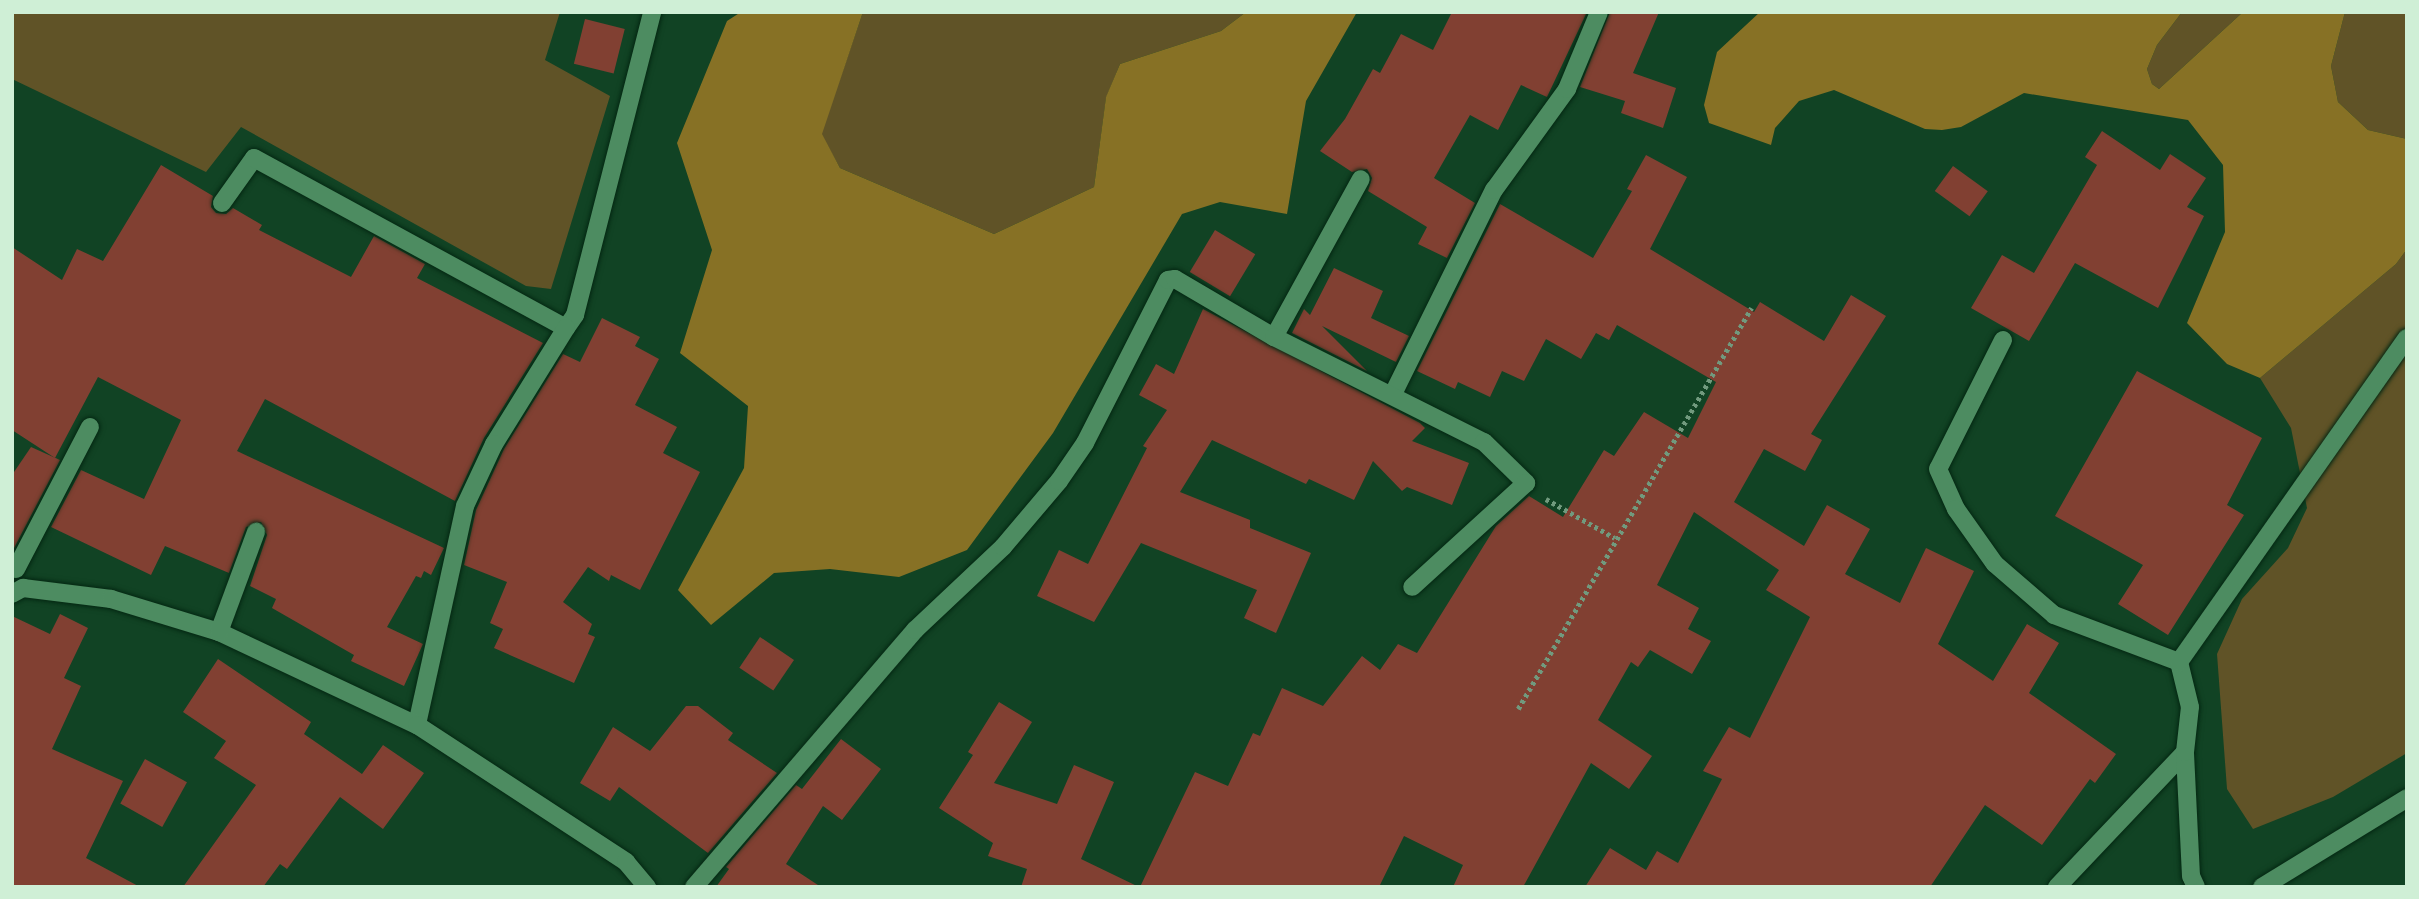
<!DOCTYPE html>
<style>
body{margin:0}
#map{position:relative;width:2419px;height:899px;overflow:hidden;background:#114324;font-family:Karla,sans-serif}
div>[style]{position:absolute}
.green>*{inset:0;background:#605327}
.forest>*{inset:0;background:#877125}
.building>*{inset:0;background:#814032;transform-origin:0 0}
.path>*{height:4.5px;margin-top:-2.25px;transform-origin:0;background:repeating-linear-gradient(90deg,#719a7e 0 3.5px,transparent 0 7px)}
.roads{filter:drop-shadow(0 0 2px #042712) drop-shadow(0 0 2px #042712)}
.service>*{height:18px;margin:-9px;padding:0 9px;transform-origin:9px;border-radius:9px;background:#4d8c61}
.minor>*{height:18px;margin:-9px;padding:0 9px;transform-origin:9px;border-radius:9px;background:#4d8c61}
span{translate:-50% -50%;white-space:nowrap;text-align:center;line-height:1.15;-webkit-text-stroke:5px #0b2514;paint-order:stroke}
.frame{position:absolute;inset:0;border:14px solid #cfefd6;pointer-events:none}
</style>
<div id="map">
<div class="green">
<div style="clip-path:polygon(12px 12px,560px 12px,545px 60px,610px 96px,551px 289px,526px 286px,241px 127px,206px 172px,12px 79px)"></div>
<div style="clip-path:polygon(863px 12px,1246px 12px,1221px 31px,1120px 64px,1106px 98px,1094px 187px,994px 234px,840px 168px,821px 134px)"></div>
<div style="clip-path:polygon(2182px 12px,2243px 12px,2159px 89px,2152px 84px,2147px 69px,2157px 45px)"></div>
<div style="clip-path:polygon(2345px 12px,2407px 12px,2407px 139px,2368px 130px,2338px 102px,2331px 66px)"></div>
<div style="clip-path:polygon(2407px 249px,2407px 753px,2333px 797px,2253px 829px,2227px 789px,2217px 654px,2242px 599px,2288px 548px,2307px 508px,2291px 428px,2260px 378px,2396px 264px)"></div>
</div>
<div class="forest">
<div style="clip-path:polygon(741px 12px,863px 12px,822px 134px,840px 168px,994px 234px,1094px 187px,1106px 97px,1120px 64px,1221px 31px,1246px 12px,1357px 12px,1306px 101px,1287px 214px,1220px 202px,1182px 214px,1053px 433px,967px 550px,899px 577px,830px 569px,774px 573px,711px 625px,678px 590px,744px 468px,748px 406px,680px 353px,712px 250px,677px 143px,727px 21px)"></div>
<div style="clip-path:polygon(1760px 12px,2182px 12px,2157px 45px,2147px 69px,2152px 84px,2159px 89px,2243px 12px,2345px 12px,2331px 66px,2338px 102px,2368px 130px,2407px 139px,2407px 249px,2396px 264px,2260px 378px,2227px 364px,2187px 323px,2225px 232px,2223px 165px,2188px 120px,2024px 93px,1961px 127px,1942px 130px,1925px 129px,1834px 90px,1799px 101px,1775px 128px,1771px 145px,1709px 123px,1704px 105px,1717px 52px)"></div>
</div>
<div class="building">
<div style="clip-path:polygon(1452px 12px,1587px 12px,1547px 97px,1521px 85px,1498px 130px,1470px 115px,1434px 178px,1475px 203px,1447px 258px,1418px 244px,1427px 227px,1368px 191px,1372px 178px,1367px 169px,1352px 172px,1320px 151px,1345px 119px,1373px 69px,1380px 73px,1401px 34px,1433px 50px)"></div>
<div style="clip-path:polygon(1610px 12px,1659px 12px,1633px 73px,1676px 88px,1663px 128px,1621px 113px,1625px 101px,1580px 87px)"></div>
<div style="left:585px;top:19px;width:41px;height:46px;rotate:14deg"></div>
<div style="clip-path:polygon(2102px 131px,2160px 170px,2170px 154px,2206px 178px,2187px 207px,2204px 216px,2158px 308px,2075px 263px,2029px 341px,1971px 308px,2002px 255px,2034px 273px,2097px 165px,2085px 157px)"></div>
<div style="clip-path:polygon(1646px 155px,1687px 177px,1650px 249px,1754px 312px,1760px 302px,1824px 341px,1851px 295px,1886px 316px,1811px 434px,1822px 440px,1805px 471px,1764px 449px,1734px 502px,1804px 546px,1827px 505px,1870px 529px,1845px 574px,1900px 603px,1926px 548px,1974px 571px,1938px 644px,1993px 681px,2027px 624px,2059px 643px,2029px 693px,2116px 754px,2095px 783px,2090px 779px,2042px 845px,1985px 805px,1930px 887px,1585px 887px,1610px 848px,1646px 870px,1657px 851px,1678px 863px,1722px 779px,1703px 771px,1729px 727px,1750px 738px,1810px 617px,1766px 590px,1779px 570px,1694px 512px,1657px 585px,1699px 608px,1688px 629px,1711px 641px,1692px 674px,1650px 650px,1638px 667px,1631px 662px,1598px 720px,1652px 756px,1629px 789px,1591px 763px,1523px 887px,1453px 887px,1463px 865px,1404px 836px,1379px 887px,1140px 887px,1195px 772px,1228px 786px,1253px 733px,1260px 736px,1282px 688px,1323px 706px,1362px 656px,1380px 670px,1398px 644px,1417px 653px,1496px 526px,1529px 496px,1563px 517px,1604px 450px,1614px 456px,1644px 412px,1688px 438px,1716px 382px,1617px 325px,1609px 340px,1596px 333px,1581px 359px,1546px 339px,1524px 381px,1502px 371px,1490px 397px,1458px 382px,1455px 389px,1417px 371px,1500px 204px,1593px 258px,1632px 191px,1627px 189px)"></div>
<div style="clip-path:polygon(161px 165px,213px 196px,211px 207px,216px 213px,226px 214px,233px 208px,262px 225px,259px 230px,351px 277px,374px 236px,425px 264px,417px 278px,543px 343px,484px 438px,455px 501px,265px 399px,237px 451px,444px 548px,431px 575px,424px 571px,421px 578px,416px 576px,387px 627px,423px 644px,404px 686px,351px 661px,354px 655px,272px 608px,276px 599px,250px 586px,267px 535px,261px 522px,246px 527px,229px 573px,165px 546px,151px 575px,51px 527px,81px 470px,144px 499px,181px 420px,98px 377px,55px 458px,12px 430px,12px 247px,62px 280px,77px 249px,103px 261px)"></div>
<div style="left:1953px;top:166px;width:43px;height:31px;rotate:36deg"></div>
<div style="left:1215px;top:230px;width:47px;height:49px;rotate:31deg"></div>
<div style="clip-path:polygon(1334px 268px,1383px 291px,1371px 318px,1409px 336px,1396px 362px,1322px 326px,1367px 371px,1292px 333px,1304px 309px,1310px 315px)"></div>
<div style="clip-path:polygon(1203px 309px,1420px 423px,1425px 428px,1412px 441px,1469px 463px,1452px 505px,1407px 487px,1402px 491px,1373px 461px,1354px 500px,1309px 479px,1306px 484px,1212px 440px,1180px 492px,1250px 520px,1250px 528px,1311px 553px,1276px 633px,1244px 618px,1257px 590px,1141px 543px,1094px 622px,1037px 596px,1059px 550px,1088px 564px,1147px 448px,1143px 446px,1167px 410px,1139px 395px,1156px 364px,1174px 374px)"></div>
<div style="clip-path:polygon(602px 318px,640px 337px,635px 346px,659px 359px,635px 405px,677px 427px,663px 453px,700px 472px,640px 590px,611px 575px,609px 581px,588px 567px,563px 602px,592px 624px,588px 634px,595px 637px,574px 683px,494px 648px,503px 629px,490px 623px,507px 582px,464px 565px,476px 510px,504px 449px,563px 354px,580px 362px)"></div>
<div style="clip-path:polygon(2137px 371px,2262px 438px,2227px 505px,2244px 515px,2168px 635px,2118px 604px,2143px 565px,2055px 516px)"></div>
<div style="clip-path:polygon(31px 447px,60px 460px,12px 552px,12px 475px)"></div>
<div style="clip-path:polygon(60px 614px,88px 628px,64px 678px,81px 686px,52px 749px,123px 781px,86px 858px,140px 887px,12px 887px,12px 616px,50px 634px)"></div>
<div style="left:760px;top:637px;width:41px;height:37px;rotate:34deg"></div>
<div style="clip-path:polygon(218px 659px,311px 722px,304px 734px,362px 774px,383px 745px,424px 773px,383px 829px,340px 797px,287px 869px,280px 864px,263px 887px,183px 887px,256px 785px,214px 758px,226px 741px,183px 712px)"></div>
<div style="clip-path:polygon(999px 702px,1032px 722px,994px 783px,1057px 804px,1074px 765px,1114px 782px,1081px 859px,1139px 887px,1021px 887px,1027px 869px,988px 856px,993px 843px,939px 808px,973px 755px,968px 752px)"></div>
<div style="clip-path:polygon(686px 706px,698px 706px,733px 733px,728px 740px,777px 773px,708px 853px,619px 787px,610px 801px,580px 783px,613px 727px,650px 751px)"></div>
<div style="clip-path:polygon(841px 739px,881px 769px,842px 820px,823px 806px,786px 864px,821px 887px,716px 887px,729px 869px,726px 867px,796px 785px,802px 789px)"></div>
<div style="left:145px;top:759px;width:48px;height:51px;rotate:29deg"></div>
</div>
<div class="path">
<div style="left:1546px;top:499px;width:79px;rotate:29.5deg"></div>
<div style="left:1518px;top:709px;width:464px;rotate:-59.8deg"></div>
</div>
<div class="roads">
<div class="service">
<div style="left:566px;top:328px;width:16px;rotate:-55deg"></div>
<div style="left:575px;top:315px;width:313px;rotate:-75.7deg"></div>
<div style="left:2262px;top:887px;width:170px;rotate:-31.5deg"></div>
</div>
<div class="minor">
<div style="left:222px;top:203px;width:55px;rotate:-54.6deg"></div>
<div style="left:254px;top:158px;width:355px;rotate:28.6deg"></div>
<div style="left:566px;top:328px;width:137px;rotate:121.8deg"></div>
<div style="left:494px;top:444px;width:68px;rotate:115.1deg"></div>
<div style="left:465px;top:506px;width:224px;rotate:102.4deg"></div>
<div style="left:1274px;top:337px;width:180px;rotate:-61.2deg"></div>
<div style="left:2003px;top:340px;width:144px;rotate:116.7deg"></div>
<div style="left:1938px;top:469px;width:44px;rotate:65.8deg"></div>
<div style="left:1956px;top:509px;width:67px;rotate:54.7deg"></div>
<div style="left:1995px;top:564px;width:78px;rotate:40.8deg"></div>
<div style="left:2054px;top:615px;width:134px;rotate:20.6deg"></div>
<div style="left:1393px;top:394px;width:228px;rotate:-63.7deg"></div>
<div style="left:1494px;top:190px;width:125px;rotate:-54.1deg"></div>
<div style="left:1567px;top:89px;width:83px;rotate:-67.4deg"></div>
<div style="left:16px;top:569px;width:160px;rotate:-62.5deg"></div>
<div style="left:12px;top:594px;width:13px;rotate:-29deg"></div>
<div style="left:23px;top:588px;width:89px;rotate:7.1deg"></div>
<div style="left:111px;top:599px;width:113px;rotate:17deg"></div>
<div style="left:219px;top:632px;width:219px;rotate:25.2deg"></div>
<div style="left:417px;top:725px;width:250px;rotate:33.2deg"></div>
<div style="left:626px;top:862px;width:33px;rotate:50deg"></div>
<div style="left:219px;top:632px;width:107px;rotate:-69.7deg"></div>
<div style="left:694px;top:887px;width:339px;rotate:-49.3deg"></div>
<div style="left:915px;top:630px;width:121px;rotate:-43.3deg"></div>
<div style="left:1003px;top:547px;width:87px;rotate:-49.7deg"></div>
<div style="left:1059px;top:481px;width:46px;rotate:-55.6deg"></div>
<div style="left:1085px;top:443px;width:183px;rotate:-63deg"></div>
<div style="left:1168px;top:280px;width:7px;rotate:-8deg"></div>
<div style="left:1175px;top:279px;width:115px;rotate:30.4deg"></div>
<div style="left:1274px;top:337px;width:235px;rotate:26.6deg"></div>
<div style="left:1484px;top:442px;width:59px;rotate:44.3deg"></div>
<div style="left:1526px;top:483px;width:154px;rotate:137.6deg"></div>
<div style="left:2057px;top:887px;width:186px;rotate:-46.5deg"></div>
<div style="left:2196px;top:887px;width:12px;rotate:-114deg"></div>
<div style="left:2191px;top:876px;width:124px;rotate:-92.8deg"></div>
<div style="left:2185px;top:752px;width:45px;rotate:-83.7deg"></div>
<div style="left:2190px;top:707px;width:46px;rotate:-103.7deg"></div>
<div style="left:2179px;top:662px;width:396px;rotate:-54.9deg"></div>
</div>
</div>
<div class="frame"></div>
</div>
